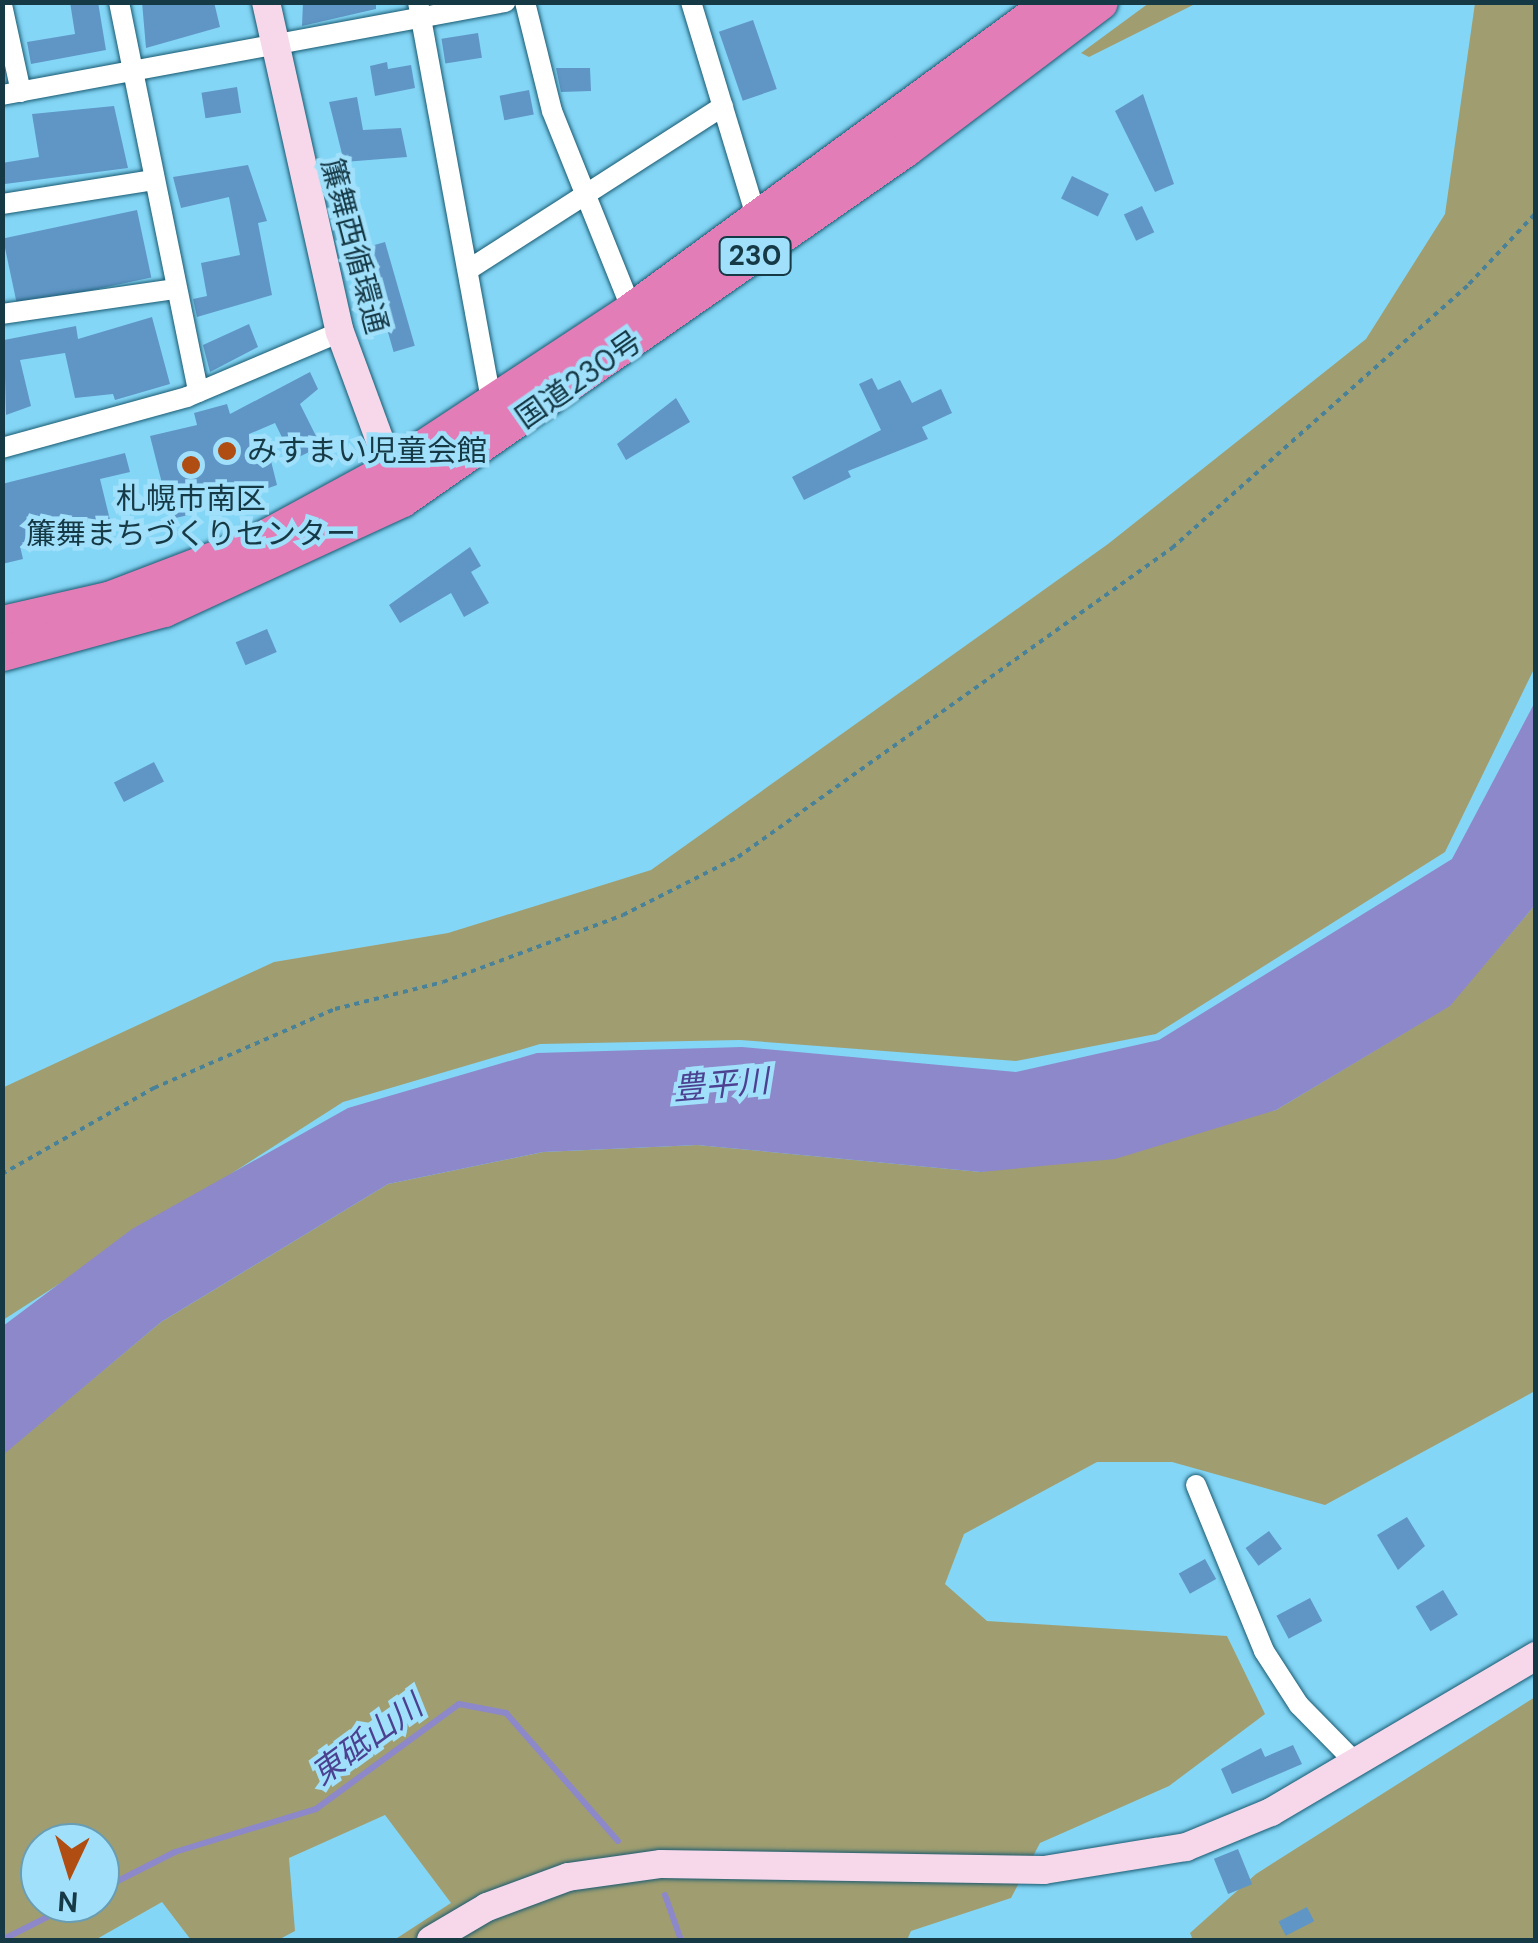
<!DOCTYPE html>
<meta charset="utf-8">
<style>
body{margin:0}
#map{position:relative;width:1538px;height:1943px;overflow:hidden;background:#84d6f6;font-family:"DM Sans","Noto Sans JP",sans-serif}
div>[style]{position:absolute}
.green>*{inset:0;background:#a09e70}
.water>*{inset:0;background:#8c88ca}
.stream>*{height:6px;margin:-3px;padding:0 3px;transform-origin:3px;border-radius:3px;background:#8c88ca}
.building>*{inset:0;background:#6096c6;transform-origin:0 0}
.path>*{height:4px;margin-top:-2px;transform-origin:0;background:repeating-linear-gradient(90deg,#498298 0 5px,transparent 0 10px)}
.roads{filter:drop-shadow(0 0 2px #195a71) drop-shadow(0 0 2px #195a71)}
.street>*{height:20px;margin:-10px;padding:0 10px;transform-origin:10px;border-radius:10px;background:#fff}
.secondary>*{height:28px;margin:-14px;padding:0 14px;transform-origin:14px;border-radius:14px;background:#f6d8ea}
.highway>*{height:35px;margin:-17.5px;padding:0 17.5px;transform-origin:17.5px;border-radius:17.5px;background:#e27db8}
.dots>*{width:28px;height:28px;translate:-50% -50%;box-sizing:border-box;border:5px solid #a1e0fb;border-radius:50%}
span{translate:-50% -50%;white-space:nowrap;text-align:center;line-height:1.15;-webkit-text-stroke:9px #a1e0fb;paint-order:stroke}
.shield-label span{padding:2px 8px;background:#a1e0fb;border:2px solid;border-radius:8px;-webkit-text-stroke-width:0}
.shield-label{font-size:28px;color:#163946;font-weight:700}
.street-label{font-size:30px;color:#163946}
.poi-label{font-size:30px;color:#163946}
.left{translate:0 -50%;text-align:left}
.water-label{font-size:32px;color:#4c4191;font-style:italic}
.frame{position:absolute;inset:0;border:5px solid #163946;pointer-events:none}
.north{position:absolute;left:20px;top:1823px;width:100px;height:100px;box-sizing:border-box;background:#a1e0fb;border:2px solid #699db3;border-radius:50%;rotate:184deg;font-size:28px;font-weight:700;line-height:40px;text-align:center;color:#163946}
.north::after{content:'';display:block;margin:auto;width:35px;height:45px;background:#af4d12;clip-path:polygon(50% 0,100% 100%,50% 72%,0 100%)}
</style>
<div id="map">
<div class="green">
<div style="clip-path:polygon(1149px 3px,1197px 3px,1089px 57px,1081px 53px)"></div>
<div style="clip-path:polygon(1475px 3px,1535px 3px,1535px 667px,1445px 852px,1156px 1034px,1016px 1061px,740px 1040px,540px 1044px,343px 1102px,3px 1320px,2px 1088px,274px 962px,448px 933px,651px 870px,1108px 544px,1366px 339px,1445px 214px)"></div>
<div style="clip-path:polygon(evenodd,1535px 905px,1535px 1391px,1325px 1505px,1172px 1462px,1097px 1462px,964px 1534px,945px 1584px,987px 1621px,1227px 1636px,1265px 1714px,1169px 1786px,1040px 1843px,1011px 1898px,911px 1931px,907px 1940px,394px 1940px,451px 1903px,385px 1815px,289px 1858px,295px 1931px,278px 1940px,191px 1940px,162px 1902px,95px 1940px,3px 1940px,2px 1455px,161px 1322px,388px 1184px,543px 1152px,697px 1145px,981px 1172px,1276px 1110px,1449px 1006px,1535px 905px,40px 1843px,100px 1843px,100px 1903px,40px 1903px,40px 1843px)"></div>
<div style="clip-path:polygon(1535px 1697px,1535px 1940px,1193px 1940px,1190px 1933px,1256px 1874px)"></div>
</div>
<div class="water">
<div style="clip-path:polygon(1535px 702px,1535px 905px,1450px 1006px,1276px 1110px,1115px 1159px,981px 1172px,697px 1145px,543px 1152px,388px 1184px,161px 1322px,3px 1455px,3px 1326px,132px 1229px,348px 1108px,537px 1053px,742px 1047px,1016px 1072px,1159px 1040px,1452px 859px)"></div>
</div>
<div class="stream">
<div style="left:100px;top:1890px;width:84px;rotate:-26.9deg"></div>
<div style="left:175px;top:1852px;width:147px;rotate:-17deg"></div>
<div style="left:316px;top:1809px;width:177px;rotate:-36.3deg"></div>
<div style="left:459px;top:1704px;width:48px;rotate:10.8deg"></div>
<div style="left:506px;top:1713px;width:170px;rotate:48.8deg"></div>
<div style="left:665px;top:1895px;width:48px;rotate:70.4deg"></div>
<div style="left:2px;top:1940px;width:82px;rotate:-26.9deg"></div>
</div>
<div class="building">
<div style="clip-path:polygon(70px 2px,98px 2px,106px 50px,31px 64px,27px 42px,75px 34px)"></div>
<div style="clip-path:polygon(142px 2px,214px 2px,220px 27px,146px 48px)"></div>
<div style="clip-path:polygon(303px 2px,376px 2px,376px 9px,302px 26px)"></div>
<div style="left:753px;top:20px;width:73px;height:36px;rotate:71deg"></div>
<div style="left:478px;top:33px;width:25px;height:37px;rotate:81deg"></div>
<div style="clip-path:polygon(387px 62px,388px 69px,411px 65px,415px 88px,375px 96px,370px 66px)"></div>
<div style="clip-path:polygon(556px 68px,590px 68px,591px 91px,561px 92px)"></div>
<div style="left:237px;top:87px;width:26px;height:36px;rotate:81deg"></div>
<div style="left:529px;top:90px;width:25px;height:30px;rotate:79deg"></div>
<div style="clip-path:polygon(1143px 94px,1174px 184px,1155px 192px,1115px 111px)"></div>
<div style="clip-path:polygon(357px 97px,363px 130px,401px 128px,407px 157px,344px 162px,329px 102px)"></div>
<div style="clip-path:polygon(114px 106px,128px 168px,5px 184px,2px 163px,39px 157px,32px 114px)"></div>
<div style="clip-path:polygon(248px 165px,267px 221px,258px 223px,272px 295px,197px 317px,193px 299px,207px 296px,201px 263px,240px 255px,229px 197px,181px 208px,173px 177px)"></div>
<div style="left:1072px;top:176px;width:41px;height:25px;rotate:26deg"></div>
<div style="left:1142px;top:206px;width:29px;height:20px;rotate:65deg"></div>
<div style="left:137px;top:210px;width:69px;height:137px;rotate:78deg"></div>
<div style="left:385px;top:242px;width:108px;height:22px;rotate:74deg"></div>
<div style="clip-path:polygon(152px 317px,170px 384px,115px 400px,113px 394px,75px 398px,65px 353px,20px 360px,31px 406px,6px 415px,4px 340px,76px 326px,78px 339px)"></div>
<div style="clip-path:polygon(249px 324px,258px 347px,210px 372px,203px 345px)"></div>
<div style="clip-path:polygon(310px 372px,318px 389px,300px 404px,321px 446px,293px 460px,275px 423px,249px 434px,257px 464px,271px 461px,277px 485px,224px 504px,222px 496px,190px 503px,193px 514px,171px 519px,150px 436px,197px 425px,194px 413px,227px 404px,230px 414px)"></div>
<div style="clip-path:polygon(872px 378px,878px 390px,900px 380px,912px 403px,941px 389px,952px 413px,922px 427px,928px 439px,848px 471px,851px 477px,804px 500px,792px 477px,881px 430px,859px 384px)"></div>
<div style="clip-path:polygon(676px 398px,690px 422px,626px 460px,617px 444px)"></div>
<div style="clip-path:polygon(125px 453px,130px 472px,100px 479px,111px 524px,20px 546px,23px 559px,2px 564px,2px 484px)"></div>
<div style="clip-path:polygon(470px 547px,481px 566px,471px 572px,489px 603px,464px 617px,451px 593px,400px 623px,389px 605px)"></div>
<div style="left:267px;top:629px;width:25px;height:34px;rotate:67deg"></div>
<div style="left:154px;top:762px;width:22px;height:45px;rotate:63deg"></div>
<div style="clip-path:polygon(1407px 1517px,1425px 1546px,1398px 1570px,1377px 1535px)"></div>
<div style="left:1269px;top:1531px;width:22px;height:29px;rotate:54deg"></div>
<div style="left:1205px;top:1559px;width:23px;height:30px;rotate:61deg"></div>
<div style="left:1443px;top:1590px;width:29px;height:32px;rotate:59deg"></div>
<div style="left:1310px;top:1598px;width:26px;height:38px;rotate:62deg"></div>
<div style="clip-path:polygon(1293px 1745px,1302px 1764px,1232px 1794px,1221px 1769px,1261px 1748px,1265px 1757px)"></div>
<div style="left:1238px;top:1849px;width:38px;height:26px;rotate:68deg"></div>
<div style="left:1307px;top:1907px;width:16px;height:32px;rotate:63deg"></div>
</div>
<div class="path">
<div style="left:2px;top:1174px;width:175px;rotate:-29.5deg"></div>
<div style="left:154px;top:1088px;width:197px;rotate:-23.6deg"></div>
<div style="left:335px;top:1009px;width:111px;rotate:-14deg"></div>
<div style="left:443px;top:982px;width:192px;rotate:-20.4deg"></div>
<div style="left:623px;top:915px;width:129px;rotate:-26.8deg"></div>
<div style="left:738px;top:857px;width:533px;rotate:-35.45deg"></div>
<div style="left:1172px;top:548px;width:397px;rotate:-41.6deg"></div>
<div style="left:1469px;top:284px;width:98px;rotate:-46.7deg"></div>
</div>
<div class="roads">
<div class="street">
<div style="left:119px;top:2px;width:398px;rotate:78.5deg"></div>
<div style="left:418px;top:2px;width:415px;rotate:79.6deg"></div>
<div style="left:525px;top:2px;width:112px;rotate:76.1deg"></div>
<div style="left:552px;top:111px;width:220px;rotate:68.1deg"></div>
<div style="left:691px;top:2px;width:230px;rotate:73.1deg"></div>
<div style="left:2px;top:5px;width:89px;rotate:77.7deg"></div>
<div style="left:2px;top:95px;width:512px;rotate:-10.48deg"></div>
<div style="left:2px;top:204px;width:153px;rotate:-9deg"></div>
<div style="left:468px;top:270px;width:303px;rotate:-32.7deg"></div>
<div style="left:2px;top:314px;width:176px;rotate:-8.2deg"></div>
<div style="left:2px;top:448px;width:192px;rotate:-15.4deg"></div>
<div style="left:187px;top:397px;width:166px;rotate:-23deg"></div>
<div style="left:1196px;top:1485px;width:179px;rotate:67.7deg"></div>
<div style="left:1264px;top:1651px;width:64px;rotate:57.1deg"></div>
<div style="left:1299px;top:1705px;width:80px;rotate:45.5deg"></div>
</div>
<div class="secondary">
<div style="left:266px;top:2px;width:338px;rotate:77.4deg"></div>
<div style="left:340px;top:332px;width:165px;rotate:69.8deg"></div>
<div style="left:431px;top:1940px;width:65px;rotate:-30.5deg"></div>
<div style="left:487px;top:1907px;width:86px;rotate:-20.3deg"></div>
<div style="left:568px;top:1877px;width:94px;rotate:-8deg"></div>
<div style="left:661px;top:1864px;width:383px;rotate:0.9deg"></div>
<div style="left:1044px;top:1870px;width:144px;rotate:-9.2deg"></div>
<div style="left:1186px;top:1847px;width:92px;rotate:-22.4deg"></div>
<div style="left:1271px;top:1812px;width:308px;rotate:-30.5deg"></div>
</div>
<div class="highway">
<div style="left:2px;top:623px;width:109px;rotate:-12.8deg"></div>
<div style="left:108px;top:599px;width:154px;rotate:-20.9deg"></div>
<div style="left:252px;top:544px;width:157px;rotate:-28.5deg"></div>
<div style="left:390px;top:469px;width:289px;rotate:-33.4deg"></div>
<div style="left:631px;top:310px;width:521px;rotate:-36.25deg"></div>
<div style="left:2px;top:653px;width:168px;rotate:-15.2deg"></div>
<div style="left:164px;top:609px;width:262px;rotate:-24.8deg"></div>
<div style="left:402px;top:499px;width:613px;rotate:-34.83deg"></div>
<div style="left:905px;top:149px;width:244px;rotate:-37deg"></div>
</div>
</div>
<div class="dots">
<div style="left:227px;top:451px;background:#af4d12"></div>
<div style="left:191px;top:465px;background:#af4d12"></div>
</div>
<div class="shield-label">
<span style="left:755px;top:256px">230</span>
</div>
<div class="street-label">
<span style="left:354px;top:246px;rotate:75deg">簾舞西循環通</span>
<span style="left:579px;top:380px;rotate:-35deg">国道230号</span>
</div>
<div class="poi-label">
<span class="left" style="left:247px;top:451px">みすまい児童会館</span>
<span style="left:191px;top:516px">札幌市南区<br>簾舞まちづくりセンター</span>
</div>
<div class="water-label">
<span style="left:721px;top:1085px;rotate:-5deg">豊平川</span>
<span style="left:367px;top:1740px;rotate:-36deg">東砥山川</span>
</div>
<div class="frame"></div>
<div class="north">N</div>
</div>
